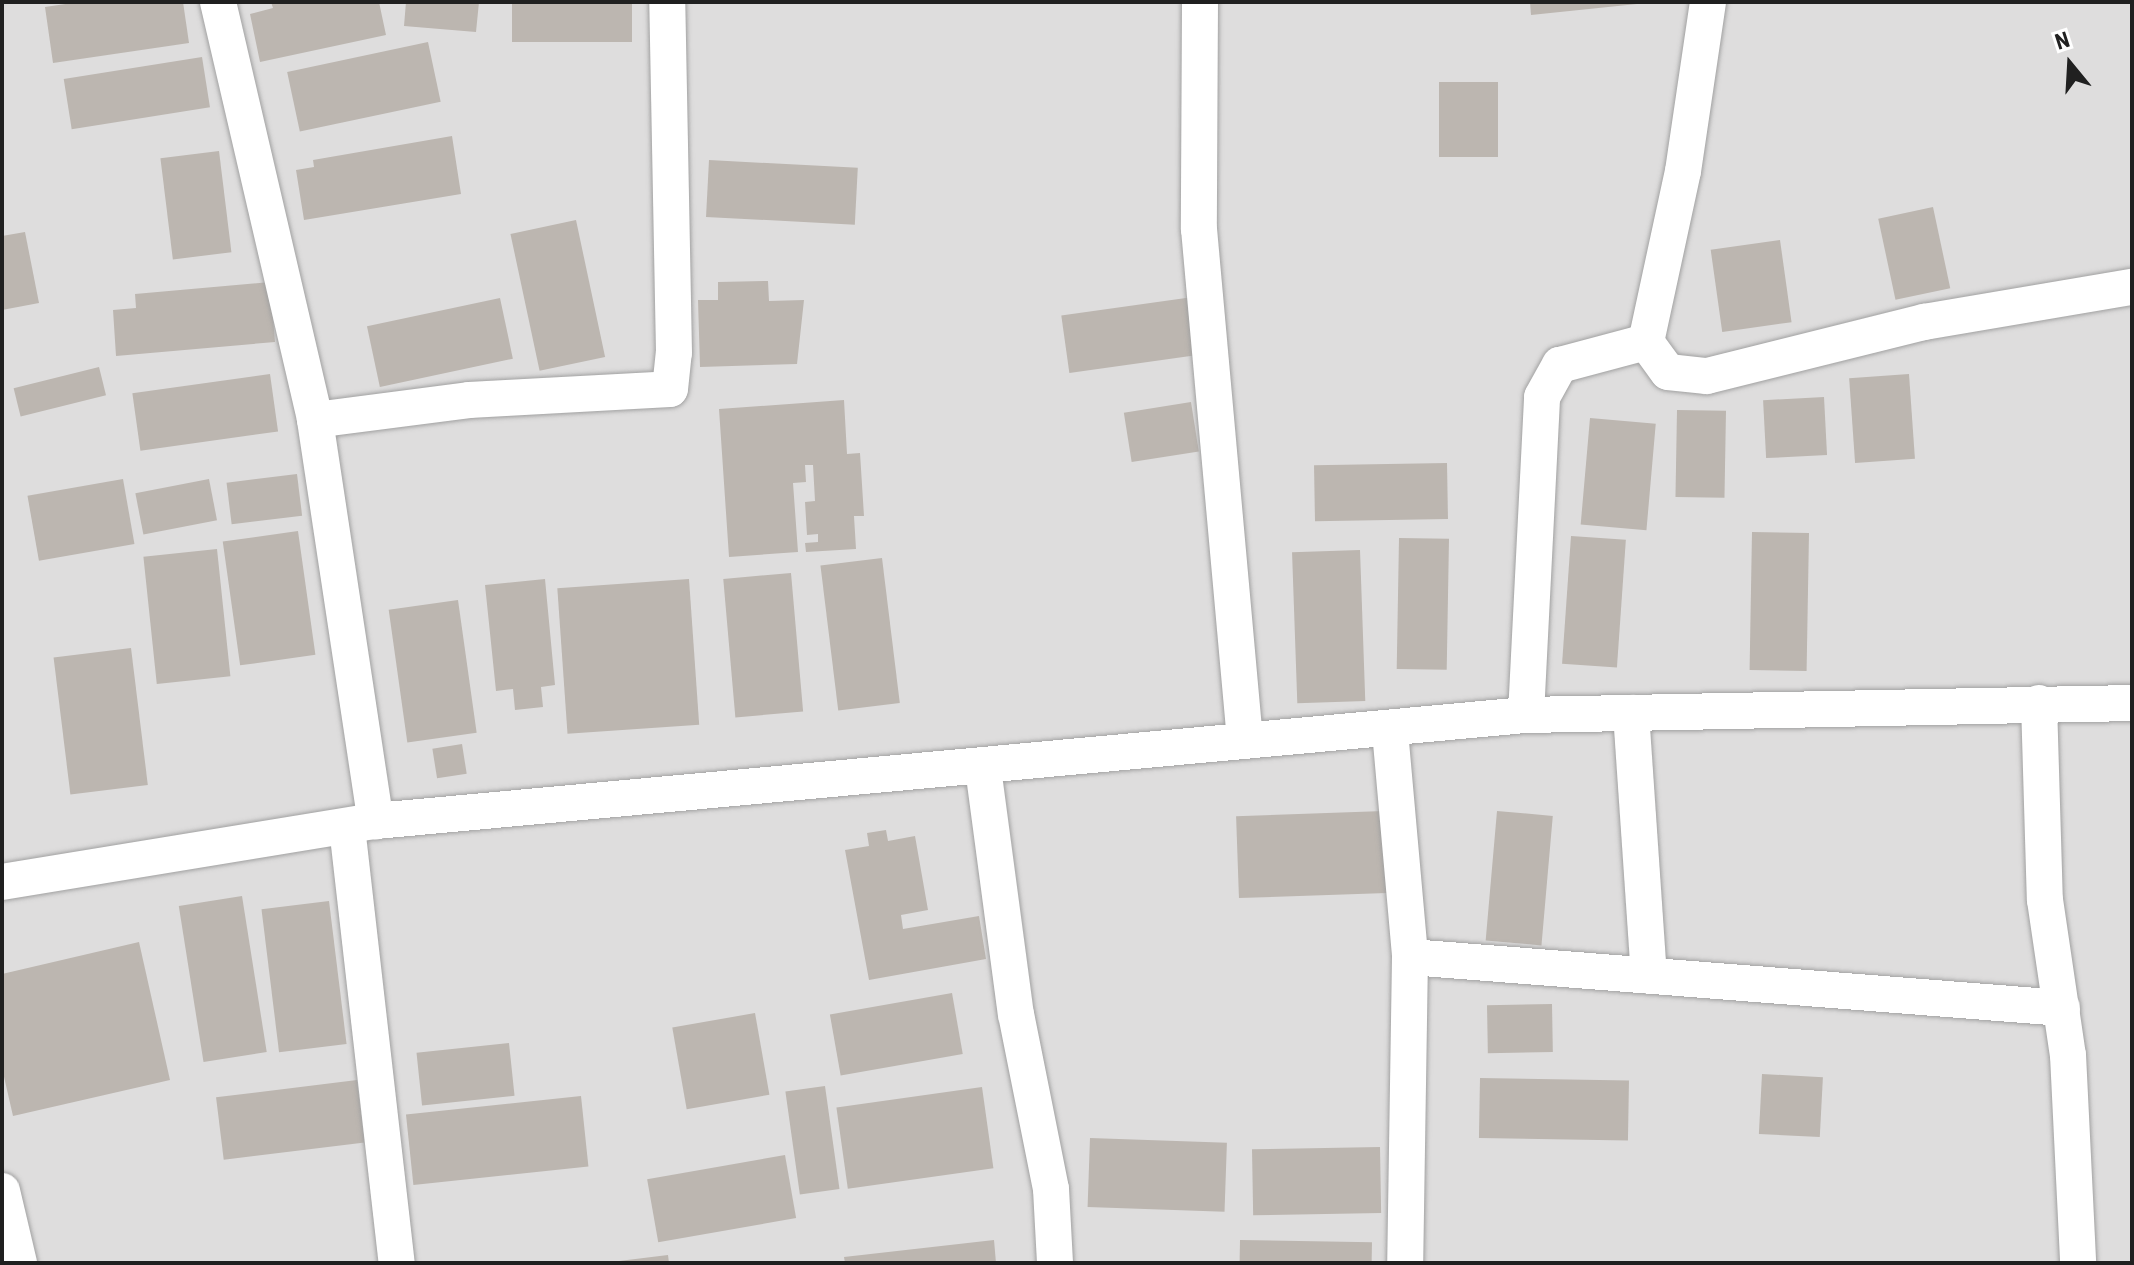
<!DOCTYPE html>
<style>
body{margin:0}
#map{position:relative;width:2134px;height:1265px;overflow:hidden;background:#efece7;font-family:"Roboto Condensed",sans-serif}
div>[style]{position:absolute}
.residential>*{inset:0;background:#dedddd;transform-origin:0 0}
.building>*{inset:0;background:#bcb6b0;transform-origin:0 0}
.roads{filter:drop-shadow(0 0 2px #a1a1a1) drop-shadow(0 0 2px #a1a1a1)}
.street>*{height:36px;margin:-18px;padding:0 18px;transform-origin:18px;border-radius:18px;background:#fff}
span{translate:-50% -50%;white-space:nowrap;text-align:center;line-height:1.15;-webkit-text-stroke:7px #fff;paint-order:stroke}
.frame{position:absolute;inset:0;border:4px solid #202020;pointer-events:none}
.north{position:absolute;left:2030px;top:24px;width:80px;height:80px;-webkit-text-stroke:6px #fff;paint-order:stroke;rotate:342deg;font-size:22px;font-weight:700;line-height:32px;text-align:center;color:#202020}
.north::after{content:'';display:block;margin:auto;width:28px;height:36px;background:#202020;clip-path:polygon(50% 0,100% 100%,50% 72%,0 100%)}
</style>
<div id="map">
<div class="residential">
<div style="left:2px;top:2px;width:2130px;height:1261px"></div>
</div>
<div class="building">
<div style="clip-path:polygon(79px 2px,183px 2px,189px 43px,53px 63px,45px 7px)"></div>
<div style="clip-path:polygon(271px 2px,379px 2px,386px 35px,260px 62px,250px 14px,273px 8px)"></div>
<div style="clip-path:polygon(406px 2px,479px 2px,476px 32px,404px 26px)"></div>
<div style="left:512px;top:2px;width:120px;height:40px"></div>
<div style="clip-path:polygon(1530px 2px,1637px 2px,1637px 4px,1531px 15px)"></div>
<div style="left:428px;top:42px;width:61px;height:144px;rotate:78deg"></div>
<div style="left:202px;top:57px;width:51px;height:140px;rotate:81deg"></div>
<div style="left:1439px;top:82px;width:59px;height:75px"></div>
<div style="clip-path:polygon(452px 136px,461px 194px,304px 220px,296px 170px,314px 167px,313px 160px)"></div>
<div style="left:219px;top:151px;width:102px;height:59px;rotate:83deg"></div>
<div style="left:709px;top:160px;width:149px;height:57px;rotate:3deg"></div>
<div style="left:1933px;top:207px;width:83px;height:56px;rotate:78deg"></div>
<div style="left:576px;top:220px;width:140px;height:67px;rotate:78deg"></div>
<div style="clip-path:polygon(25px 232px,39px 303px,2px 310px,2px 236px)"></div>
<div style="left:1780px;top:240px;width:83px;height:70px;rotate:82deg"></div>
<div style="clip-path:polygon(768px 281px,769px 301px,804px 300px,797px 364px,700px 367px,698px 300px,718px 300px,718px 282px)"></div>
<div style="clip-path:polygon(270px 282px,275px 342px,116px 356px,113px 310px,136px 308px,135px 294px)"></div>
<div style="left:1193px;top:297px;width:58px;height:133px;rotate:82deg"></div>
<div style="left:500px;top:298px;width:62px;height:136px;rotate:78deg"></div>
<div style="left:99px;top:367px;width:29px;height:88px;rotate:76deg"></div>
<div style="left:270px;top:374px;width:58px;height:139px;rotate:82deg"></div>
<div style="left:1909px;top:374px;width:85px;height:60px;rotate:86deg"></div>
<div style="left:1824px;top:397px;width:58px;height:61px;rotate:87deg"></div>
<div style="clip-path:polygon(844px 400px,847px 454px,860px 453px,864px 516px,854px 516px,856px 549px,806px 552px,805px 543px,818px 542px,818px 534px,807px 535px,805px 502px,815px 501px,813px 465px,805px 465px,806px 482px,793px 483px,798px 552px,729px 557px,719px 409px)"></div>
<div style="left:1191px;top:402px;width:50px;height:68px;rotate:81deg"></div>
<div style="left:1677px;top:410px;width:49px;height:87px;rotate:1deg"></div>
<div style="left:1590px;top:418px;width:66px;height:107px;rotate:5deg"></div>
<div style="left:1447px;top:463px;width:56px;height:133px;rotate:89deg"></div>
<div style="left:297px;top:474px;width:42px;height:71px;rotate:83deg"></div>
<div style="left:123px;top:479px;width:66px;height:97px;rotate:80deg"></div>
<div style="left:209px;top:479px;width:42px;height:75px;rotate:79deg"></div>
<div style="left:298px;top:531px;width:125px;height:76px;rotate:82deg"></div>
<div style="left:1752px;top:532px;width:57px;height:138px;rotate:1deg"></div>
<div style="left:1571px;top:536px;width:55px;height:128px;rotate:4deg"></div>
<div style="left:1399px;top:538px;width:50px;height:131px;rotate:1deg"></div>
<div style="left:217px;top:549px;width:128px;height:74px;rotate:84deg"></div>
<div style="left:1360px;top:550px;width:151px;height:68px;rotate:88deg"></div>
<div style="left:882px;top:558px;width:146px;height:62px;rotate:83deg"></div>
<div style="left:791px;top:573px;width:139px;height:68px;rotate:85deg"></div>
<div style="clip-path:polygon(545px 579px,555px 685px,541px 687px,543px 707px,515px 710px,513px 689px,496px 691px,485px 585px)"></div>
<div style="left:689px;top:579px;width:146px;height:132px;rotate:86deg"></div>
<div style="left:458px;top:600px;width:134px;height:70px;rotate:82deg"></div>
<div style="left:131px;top:648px;width:138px;height:78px;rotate:83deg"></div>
<div style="left:462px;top:744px;width:30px;height:30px;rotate:81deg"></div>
<div style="left:1384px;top:811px;width:82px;height:148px;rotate:88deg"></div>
<div style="left:1497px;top:811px;width:56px;height:130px;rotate:5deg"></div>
<div style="clip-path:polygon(886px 830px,888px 841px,915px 836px,928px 910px,901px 915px,903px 929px,979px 916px,986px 959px,869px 980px,845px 850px,869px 846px,867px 833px)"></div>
<div style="left:242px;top:896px;width:158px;height:64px;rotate:81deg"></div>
<div style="left:329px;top:901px;width:144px;height:68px;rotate:83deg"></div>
<div style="clip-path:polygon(139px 942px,170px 1080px,13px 1116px,2px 1068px,2px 974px)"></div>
<div style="left:952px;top:993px;width:62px;height:124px;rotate:80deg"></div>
<div style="left:1552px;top:1004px;width:48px;height:65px;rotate:89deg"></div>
<div style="left:755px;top:1013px;width:83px;height:84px;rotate:80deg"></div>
<div style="left:509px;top:1043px;width:53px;height:93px;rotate:84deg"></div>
<div style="left:1762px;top:1074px;width:61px;height:60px;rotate:3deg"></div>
<div style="left:1480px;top:1078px;width:149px;height:60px;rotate:1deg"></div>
<div style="left:357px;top:1080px;width:63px;height:142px;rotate:83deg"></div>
<div style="left:825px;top:1086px;width:104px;height:40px;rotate:82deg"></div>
<div style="left:982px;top:1087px;width:82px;height:147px;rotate:82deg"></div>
<div style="left:581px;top:1096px;width:71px;height:176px;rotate:84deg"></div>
<div style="left:1090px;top:1138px;width:137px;height:69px;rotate:2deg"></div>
<div style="left:1380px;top:1147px;width:66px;height:128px;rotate:89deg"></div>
<div style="left:785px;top:1155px;width:64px;height:140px;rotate:80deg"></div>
<div style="clip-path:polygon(994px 1240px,996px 1263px,845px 1263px,844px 1257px)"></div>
<div style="left:1240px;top:1240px;width:132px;height:23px;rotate:1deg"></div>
<div style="clip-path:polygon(668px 1255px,669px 1263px,619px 1263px,619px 1261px)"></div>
</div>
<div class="roads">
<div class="street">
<div style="left:218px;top:2px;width:429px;rotate:76.9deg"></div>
<div style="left:315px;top:420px;width:406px;rotate:81.4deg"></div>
<div style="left:1200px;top:2px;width:227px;rotate:90.3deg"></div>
<div style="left:1199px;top:229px;width:513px;rotate:84.86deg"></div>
<div style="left:1708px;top:2px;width:171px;rotate:98.4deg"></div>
<div style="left:1683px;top:171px;width:175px;rotate:102.2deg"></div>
<div style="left:1646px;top:342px;width:37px;rotate:54deg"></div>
<div style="left:1668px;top:372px;width:39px;rotate:6deg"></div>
<div style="left:1707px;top:376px;width:224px;rotate:-14deg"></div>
<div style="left:1924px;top:322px;width:211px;rotate:-9.6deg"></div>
<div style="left:315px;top:420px;width:155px;rotate:-7.4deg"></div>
<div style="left:469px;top:400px;width:201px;rotate:-3.1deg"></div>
<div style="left:670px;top:389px;width:36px;rotate:-84deg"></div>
<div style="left:674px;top:353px;width:351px;rotate:-91.1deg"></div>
<div style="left:2039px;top:703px;width:197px;rotate:88.3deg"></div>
<div style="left:2045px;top:900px;width:157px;rotate:81.6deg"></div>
<div style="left:2068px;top:1055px;width:208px;rotate:87.2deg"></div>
<div style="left:1631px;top:713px;width:263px;rotate:86.1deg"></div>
<div style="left:1526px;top:715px;width:318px;rotate:-87.1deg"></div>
<div style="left:1542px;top:397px;width:37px;rotate:-61deg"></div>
<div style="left:1560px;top:365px;width:89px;rotate:-15deg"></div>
<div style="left:1390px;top:731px;width:227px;rotate:84.9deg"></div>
<div style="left:1410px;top:957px;width:306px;rotate:90.9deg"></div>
<div style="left:983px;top:768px;width:248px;rotate:82.4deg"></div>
<div style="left:1016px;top:1014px;width:178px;rotate:78.7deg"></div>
<div style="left:1051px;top:1189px;width:74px;rotate:86.9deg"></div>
<div style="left:347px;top:827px;width:439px;rotate:83.5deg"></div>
<div style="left:2px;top:882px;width:379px;rotate:-9.3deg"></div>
<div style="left:376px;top:821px;width:1155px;rotate:-5.27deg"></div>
<div style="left:1526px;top:715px;width:606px;rotate:-1.13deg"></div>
<div style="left:1410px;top:957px;width:654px;rotate:4.47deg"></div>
<div style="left:2px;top:1191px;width:74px;rotate:76.7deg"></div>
</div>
</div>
<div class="frame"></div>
<div class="north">N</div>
</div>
